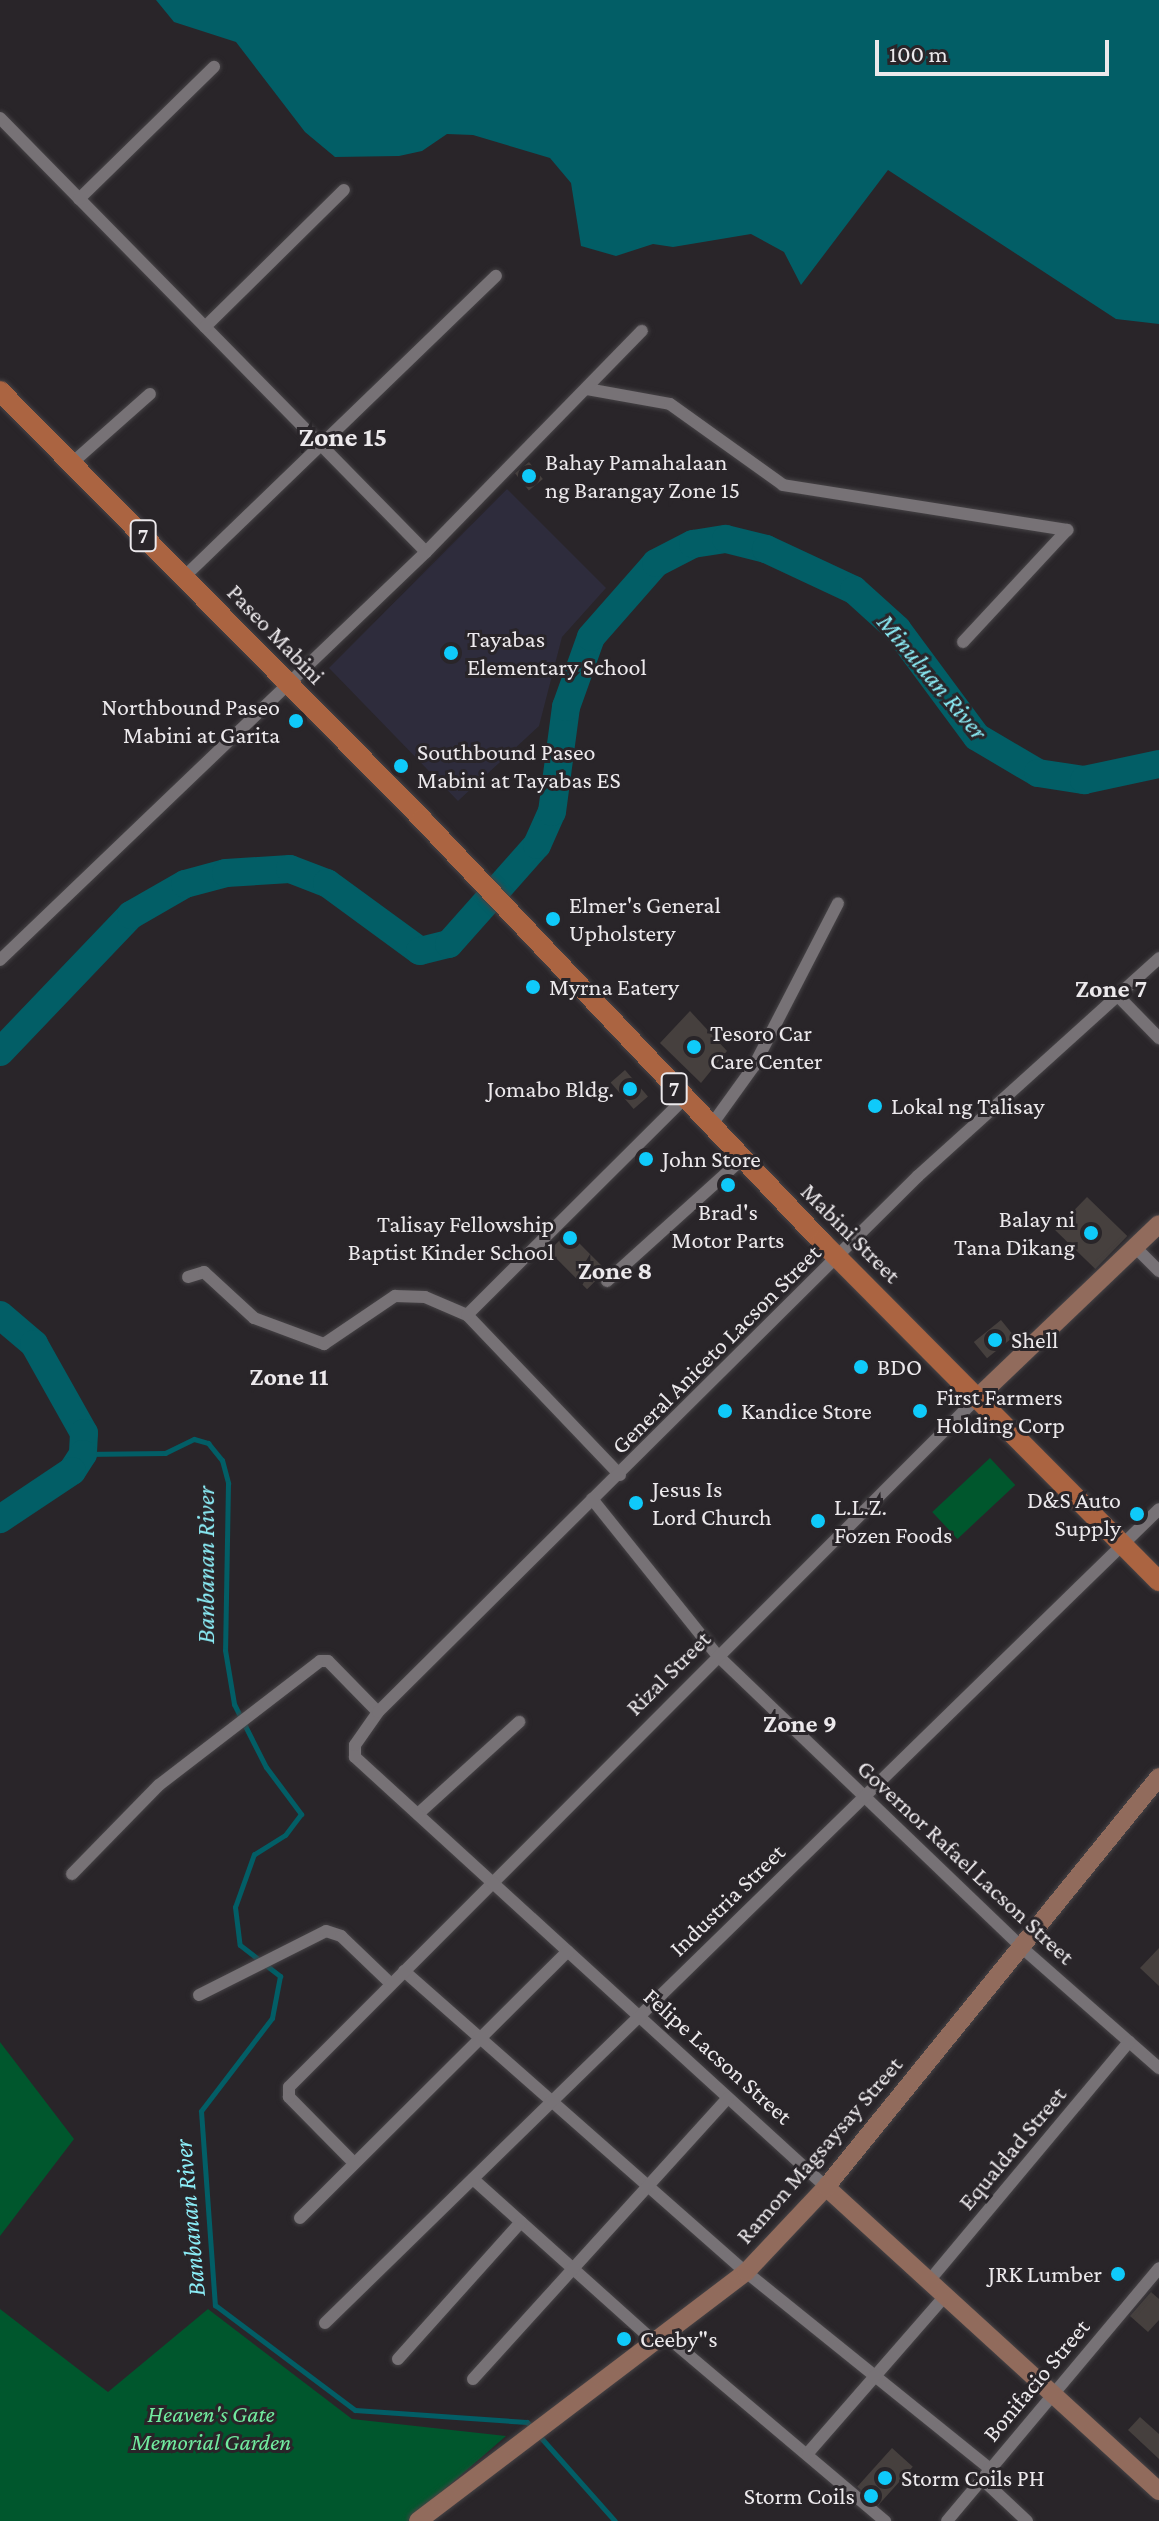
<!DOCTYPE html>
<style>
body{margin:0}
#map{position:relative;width:1159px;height:2521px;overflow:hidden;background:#292529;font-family:"Crimson Pro",serif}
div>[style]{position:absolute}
.education>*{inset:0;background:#2e2c3c}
.green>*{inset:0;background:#00572d;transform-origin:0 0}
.water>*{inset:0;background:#025e66}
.stream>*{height:5px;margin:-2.5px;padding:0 2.5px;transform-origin:2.5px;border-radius:2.5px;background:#025e66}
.river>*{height:28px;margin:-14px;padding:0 14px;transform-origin:14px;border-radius:14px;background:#025e66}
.building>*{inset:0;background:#46403e;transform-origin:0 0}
.roads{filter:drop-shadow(0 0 2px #464346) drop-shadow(0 0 2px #464346)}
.street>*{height:12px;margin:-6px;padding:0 6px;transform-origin:6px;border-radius:6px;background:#777276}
.secondary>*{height:18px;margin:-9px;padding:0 9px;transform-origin:9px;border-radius:9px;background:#916b5c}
.primary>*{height:20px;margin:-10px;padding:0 10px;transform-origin:10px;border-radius:10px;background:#ab6441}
.dots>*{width:22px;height:22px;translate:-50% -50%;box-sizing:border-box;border:4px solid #292529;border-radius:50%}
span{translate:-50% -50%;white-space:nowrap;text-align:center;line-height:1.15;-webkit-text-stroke:6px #292529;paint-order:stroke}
.shield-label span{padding:2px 6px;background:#292529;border:2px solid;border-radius:6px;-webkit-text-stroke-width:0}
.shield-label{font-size:22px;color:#ece9ec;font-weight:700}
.poi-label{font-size:24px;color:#ece9ec}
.left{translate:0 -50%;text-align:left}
.right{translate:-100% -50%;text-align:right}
.street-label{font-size:24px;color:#ece9ec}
.park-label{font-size:24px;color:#71eb9f;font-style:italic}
.water-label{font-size:26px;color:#8becf6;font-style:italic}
.neighbourhood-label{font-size:26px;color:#ece9ec;font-weight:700}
.quarter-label{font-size:28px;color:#ece9ec;font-weight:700}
.scale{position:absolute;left:875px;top:40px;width:234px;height:36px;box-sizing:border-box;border:4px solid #ece9ec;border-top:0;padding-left:10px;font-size:24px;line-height:28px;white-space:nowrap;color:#ece9ec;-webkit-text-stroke:6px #292529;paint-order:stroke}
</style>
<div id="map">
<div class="education">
<div style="clip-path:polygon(507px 489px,606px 588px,562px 637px,539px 726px,458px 801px,329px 668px)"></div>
</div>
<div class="green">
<div style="left:990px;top:1458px;width:37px;height:79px;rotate:47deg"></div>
<div style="clip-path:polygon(0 2042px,74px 2139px,0 2236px)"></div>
<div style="clip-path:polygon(0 2309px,108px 2392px,208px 2309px,352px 2419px,506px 2436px,408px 2521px,0 2521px)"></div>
</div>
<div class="water">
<div style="clip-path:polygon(156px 0,1159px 0,1159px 324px,1116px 319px,888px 170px,801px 285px,784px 252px,751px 234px,673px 247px,653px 244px,616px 256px,581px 246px,571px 183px,550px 158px,473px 135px,447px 134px,422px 151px,399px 156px,335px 157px,305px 132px,236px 42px,174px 22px)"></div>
</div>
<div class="stream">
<div style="left:83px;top:1454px;width:82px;rotate:-0.7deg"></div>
<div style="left:165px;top:1453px;width:32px;rotate:-26deg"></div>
<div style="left:194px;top:1439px;width:15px;rotate:16deg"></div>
<div style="left:208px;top:1443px;width:22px;rotate:51deg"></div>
<div style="left:222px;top:1460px;width:24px;rotate:75deg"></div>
<div style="left:228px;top:1483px;width:167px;rotate:91deg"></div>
<div style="left:225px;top:1650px;width:55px;rotate:80.5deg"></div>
<div style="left:234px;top:1704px;width:71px;rotate:63.1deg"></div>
<div style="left:266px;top:1767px;width:59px;rotate:53.3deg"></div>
<div style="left:301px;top:1814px;width:26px;rotate:127deg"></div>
<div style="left:285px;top:1835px;width:36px;rotate:148deg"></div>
<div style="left:254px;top:1854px;width:56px;rotate:109.7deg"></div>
<div style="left:235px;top:1907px;width:38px;rotate:83deg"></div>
<div style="left:240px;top:1945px;width:51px;rotate:37.8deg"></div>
<div style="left:280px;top:1976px;width:43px;rotate:100.8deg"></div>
<div style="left:272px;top:2018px;width:117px;rotate:127.4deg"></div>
<div style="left:201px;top:2111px;width:195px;rotate:85.9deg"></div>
<div style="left:215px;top:2305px;width:175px;rotate:36.9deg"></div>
<div style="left:355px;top:2410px;width:172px;rotate:4deg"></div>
<div style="left:527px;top:2422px;width:132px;rotate:48.4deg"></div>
</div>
<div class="river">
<div style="left:0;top:1052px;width:190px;rotate:-46.3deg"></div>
<div style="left:131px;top:915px;width:62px;rotate:-29.9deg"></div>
<div style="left:185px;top:884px;width:42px;rotate:-15deg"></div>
<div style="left:226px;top:873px;width:64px;rotate:-3.6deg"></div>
<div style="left:290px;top:869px;width:40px;rotate:21deg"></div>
<div style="left:327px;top:883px;width:115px;rotate:36.2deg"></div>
<div style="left:420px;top:951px;width:30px;rotate:-14deg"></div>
<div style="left:449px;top:944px;width:132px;rotate:-48.4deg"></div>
<div style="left:537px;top:845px;width:36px;rotate:-66deg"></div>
<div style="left:552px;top:812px;width:106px;rotate:-82.4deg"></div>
<div style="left:566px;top:707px;width:74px;rotate:-70.3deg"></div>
<div style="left:591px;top:637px;width:98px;rotate:-48.7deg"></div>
<div style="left:656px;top:563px;width:42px;rotate:-27.2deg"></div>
<div style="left:693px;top:544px;width:33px;rotate:-9deg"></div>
<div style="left:726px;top:539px;width:41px;rotate:14deg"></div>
<div style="left:766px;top:549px;width:97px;rotate:25deg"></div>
<div style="left:854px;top:590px;width:58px;rotate:42.2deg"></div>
<div style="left:897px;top:629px;width:134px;rotate:53.5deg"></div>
<div style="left:977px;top:737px;width:71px;rotate:30.5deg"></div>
<div style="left:1038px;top:773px;width:47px;rotate:8.7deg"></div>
<div style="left:1084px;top:780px;width:77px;rotate:-12deg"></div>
<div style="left:0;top:1315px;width:45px;rotate:40.5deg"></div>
<div style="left:34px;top:1344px;width:102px;rotate:60.7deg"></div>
<div style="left:84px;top:1433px;width:21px;rotate:93deg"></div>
<div style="left:83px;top:1454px;width:20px;rotate:123deg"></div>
<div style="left:72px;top:1471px;width:87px;rotate:146.3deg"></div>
</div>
<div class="building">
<div style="left:529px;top:462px;width:22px;height:18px;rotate:51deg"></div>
<div style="clip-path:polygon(690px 1011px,727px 1051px,701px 1083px,660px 1043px)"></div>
<div style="left:625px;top:1070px;width:35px;height:19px;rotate:49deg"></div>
<div style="left:1087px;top:1197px;width:56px;height:46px;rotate:44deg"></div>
<div style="left:568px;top:1232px;width:54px;height:27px;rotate:45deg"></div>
<div style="left:1001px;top:1320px;width:21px;height:35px;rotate:51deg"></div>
<div style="clip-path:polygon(1159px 1948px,1159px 1986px,1140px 1968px)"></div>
<div style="clip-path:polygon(1151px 2292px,1159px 2299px,1159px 2320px,1148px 2332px,1130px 2316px)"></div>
<div style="clip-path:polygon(1140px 2417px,1159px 2434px,1159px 2459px,1128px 2430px)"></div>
<div style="left:892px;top:2448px;width:28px;height:52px;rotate:42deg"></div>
</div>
<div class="roads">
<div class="street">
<div style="left:0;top:118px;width:608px;rotate:45.53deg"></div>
<div style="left:79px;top:199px;width:189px;rotate:-44.4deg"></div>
<div style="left:205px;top:327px;width:195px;rotate:-44.6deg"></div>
<div style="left:587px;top:389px;width:84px;rotate:10.2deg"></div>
<div style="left:670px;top:404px;width:139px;rotate:35.6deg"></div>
<div style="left:783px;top:485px;width:288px;rotate:9deg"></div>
<div style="left:72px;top:463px;width:104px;rotate:-41.5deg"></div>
<div style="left:183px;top:578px;width:435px;rotate:-44deg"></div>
<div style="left:963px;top:642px;width:153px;rotate:-47.1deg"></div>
<div style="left:0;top:960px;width:590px;rotate:-43.76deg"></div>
<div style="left:426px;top:552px;width:309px;rotate:-45.7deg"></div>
<div style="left:1118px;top:996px;width:59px;rotate:45.7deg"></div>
<div style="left:710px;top:1127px;width:75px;rotate:-54.2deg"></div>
<div style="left:754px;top:1066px;width:183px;rotate:-62.7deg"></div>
<div style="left:1135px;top:1247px;width:34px;rotate:45deg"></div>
<div style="left:188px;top:1277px;width:17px;rotate:-17deg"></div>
<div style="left:204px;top:1272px;width:68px;rotate:42.6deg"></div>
<div style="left:254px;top:1318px;width:75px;rotate:20.4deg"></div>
<div style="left:324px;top:1344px;width:86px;rotate:-34.1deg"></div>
<div style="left:395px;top:1296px;width:30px;rotate:2deg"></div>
<div style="left:425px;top:1297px;width:46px;rotate:23.2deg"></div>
<div style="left:607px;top:1281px;width:182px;rotate:-42.1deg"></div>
<div style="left:620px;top:1475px;width:221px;rotate:-133.7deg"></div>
<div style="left:467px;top:1315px;width:306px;rotate:-44.9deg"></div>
<div style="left:592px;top:1499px;width:201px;rotate:51.3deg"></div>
<div style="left:718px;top:1656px;width:419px;rotate:43.8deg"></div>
<div style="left:1020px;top:1946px;width:185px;rotate:41.3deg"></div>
<div style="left:418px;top:1814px;width:137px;rotate:-42.3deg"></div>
<div style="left:72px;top:1874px;width:124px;rotate:-45.7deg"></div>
<div style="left:159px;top:1785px;width:203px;rotate:-37.6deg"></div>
<div style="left:320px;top:1661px;width:8px"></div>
<div style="left:328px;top:1661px;width:71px;rotate:45.6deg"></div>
<div style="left:404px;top:1971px;width:456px;rotate:41.4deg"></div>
<div style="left:746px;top:2272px;width:314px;rotate:38.9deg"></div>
<div style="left:199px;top:1995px;width:142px;rotate:-26.7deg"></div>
<div style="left:326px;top:1931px;width:16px;rotate:18deg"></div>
<div style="left:341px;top:1936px;width:69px;rotate:43.8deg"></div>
<div style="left:354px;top:2163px;width:93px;rotate:-134.6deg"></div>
<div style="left:289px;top:2097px;width:10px;rotate:-90deg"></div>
<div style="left:289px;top:2087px;width:975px;rotate:-45.04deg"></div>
<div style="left:473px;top:2179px;width:246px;rotate:41.9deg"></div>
<div style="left:826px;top:2187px;width:638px;rotate:-137.61deg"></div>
<div style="left:355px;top:1757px;width:12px;rotate:-90deg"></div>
<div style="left:355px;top:1745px;width:40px;rotate:-55.1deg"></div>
<div style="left:378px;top:1712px;width:761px;rotate:-44.79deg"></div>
<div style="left:918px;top:1176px;width:325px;rotate:-42.1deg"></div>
<div style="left:300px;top:2218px;width:378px;rotate:-44.9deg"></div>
<div style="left:929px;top:2281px;width:312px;rotate:-50.1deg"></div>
<div style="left:325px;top:2323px;width:1165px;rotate:-44.3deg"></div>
<div style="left:666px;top:2336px;width:287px;rotate:40.2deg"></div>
<div style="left:398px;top:2359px;width:184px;rotate:-48.1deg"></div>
<div style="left:473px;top:2379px;width:379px;rotate:-47.8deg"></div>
<div style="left:808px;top:2453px;width:210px;rotate:-48.9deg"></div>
<div style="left:981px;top:2478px;width:63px;rotate:43.1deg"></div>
<div style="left:947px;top:2521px;width:330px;rotate:-50deg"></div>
</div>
<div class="secondary">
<div style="left:978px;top:1397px;width:250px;rotate:-43.7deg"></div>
<div style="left:826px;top:2187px;width:451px;rotate:42.4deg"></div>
<div style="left:418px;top:2521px;width:412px;rotate:-37.2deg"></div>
<div style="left:746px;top:2272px;width:117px;rotate:-46.7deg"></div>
<div style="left:826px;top:2187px;width:528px;rotate:-50.92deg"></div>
</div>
<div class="primary">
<div style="left:0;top:391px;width:601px;rotate:45.4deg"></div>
<div style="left:422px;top:819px;width:582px;rotate:46.6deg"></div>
<div style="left:822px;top:1242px;width:478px;rotate:45.2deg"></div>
</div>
</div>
<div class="dots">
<div style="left:529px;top:476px;background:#0fcafa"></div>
<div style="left:451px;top:653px;background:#0fcafa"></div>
<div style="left:296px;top:721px;background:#0fcafa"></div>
<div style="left:401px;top:766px;background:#0fcafa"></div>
<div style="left:553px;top:919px;background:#0fcafa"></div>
<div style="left:533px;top:987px;background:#0fcafa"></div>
<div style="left:694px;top:1047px;background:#0fcafa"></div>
<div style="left:630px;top:1089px;background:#0fcafa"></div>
<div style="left:875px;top:1106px;background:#0fcafa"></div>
<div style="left:646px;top:1159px;background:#0fcafa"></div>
<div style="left:728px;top:1185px;background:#0fcafa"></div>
<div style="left:1091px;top:1233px;background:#0fcafa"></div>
<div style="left:570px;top:1238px;background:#0fcafa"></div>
<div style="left:995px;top:1340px;background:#0fcafa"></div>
<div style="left:861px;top:1367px;background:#0fcafa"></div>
<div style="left:725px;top:1411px;background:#0fcafa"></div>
<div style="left:920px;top:1411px;background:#0fcafa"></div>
<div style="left:636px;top:1503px;background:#0fcafa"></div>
<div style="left:1137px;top:1514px;background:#0fcafa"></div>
<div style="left:818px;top:1521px;background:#0fcafa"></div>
<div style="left:1118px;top:2274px;background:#0fcafa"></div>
<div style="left:624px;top:2339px;background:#0fcafa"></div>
<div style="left:885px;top:2478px;background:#0fcafa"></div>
<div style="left:871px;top:2496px;background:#0fcafa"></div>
</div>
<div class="shield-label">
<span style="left:143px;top:536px">7</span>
<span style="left:674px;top:1089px">7</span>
</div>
<div class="poi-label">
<span class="left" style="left:545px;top:476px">Bahay Pamahalaan<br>ng Barangay Zone 15</span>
<span class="left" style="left:467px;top:653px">Tayabas<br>Elementary School</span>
<span class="right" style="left:280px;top:721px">Northbound Paseo<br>Mabini at Garita</span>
<span class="left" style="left:417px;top:766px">Southbound Paseo<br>Mabini at Tayabas ES</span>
<span class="left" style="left:569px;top:919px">Elmer's General<br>Upholstery</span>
<span class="left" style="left:549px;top:987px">Myrna Eatery</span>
<span class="left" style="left:710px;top:1047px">Tesoro Car<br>Care Center</span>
<span class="right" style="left:614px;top:1089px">Jomabo Bldg.</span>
<span class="left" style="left:891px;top:1106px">Lokal ng Talisay</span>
<span class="left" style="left:662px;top:1159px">John Store</span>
<span style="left:728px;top:1226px">Brad's<br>Motor Parts</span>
<span class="right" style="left:1075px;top:1233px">Balay ni<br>Tana Dikang</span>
<span class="right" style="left:554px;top:1238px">Talisay Fellowship<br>Baptist Kinder School</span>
<span class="left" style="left:1011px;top:1340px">Shell</span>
<span class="left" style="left:877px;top:1367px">BDO</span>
<span class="left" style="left:936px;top:1411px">First Farmers<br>Holding Corp</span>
<span class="left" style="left:741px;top:1411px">Kandice Store</span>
<span class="left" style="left:652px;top:1503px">Jesus Is<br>Lord Church</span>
<span class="right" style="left:1121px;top:1514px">D&amp;S Auto<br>Supply</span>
<span class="left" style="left:834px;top:1521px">L.L.Z.<br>Fozen Foods</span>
<span class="right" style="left:1102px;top:2274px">JRK Lumber</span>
<span class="left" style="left:640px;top:2339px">Ceeby"s</span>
<span class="left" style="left:901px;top:2478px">Storm Coils PH</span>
<span class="right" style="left:855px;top:2496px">Storm Coils</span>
</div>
<div class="street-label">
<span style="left:276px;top:634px;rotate:46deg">Paseo Mabini</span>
<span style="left:851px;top:1233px;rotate:45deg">Mabini Street</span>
<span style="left:716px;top:1349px;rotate:-45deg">General Aniceto Lacson Street</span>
<span style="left:668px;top:1673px;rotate:-45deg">Rizal Street</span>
<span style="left:966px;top:1862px;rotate:43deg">Governor Rafael Lacson Street</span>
<span style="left:727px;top:1900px;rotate:-44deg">Industria Street</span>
<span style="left:718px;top:2056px;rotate:42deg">Felipe Lacson Street</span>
<span style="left:1012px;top:2148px;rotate:-50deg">Equaldad Street</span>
<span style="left:819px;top:2150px;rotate:-49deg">Ramon Magsaysay Street</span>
<span style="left:1036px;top:2380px;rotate:-50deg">Bonifacio Street</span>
</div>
<div class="park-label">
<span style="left:211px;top:2428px">Heaven's Gate<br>Memorial Garden</span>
</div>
<div class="water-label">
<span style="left:932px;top:677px;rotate:50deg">Minuluan River</span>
<span style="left:206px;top:1565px;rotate:-90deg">Banbanan River</span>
<span style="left:190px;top:2218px;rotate:-95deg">Banbanan River</span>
</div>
<div class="neighbourhood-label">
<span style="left:1111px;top:989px">Zone 7</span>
<span style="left:615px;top:1271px">Zone 8</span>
<span style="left:289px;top:1377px">Zone 11</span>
<span style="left:800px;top:1724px">Zone 9</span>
</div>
<div class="quarter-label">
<span style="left:343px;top:437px">Zone 15</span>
</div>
<div class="scale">100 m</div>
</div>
